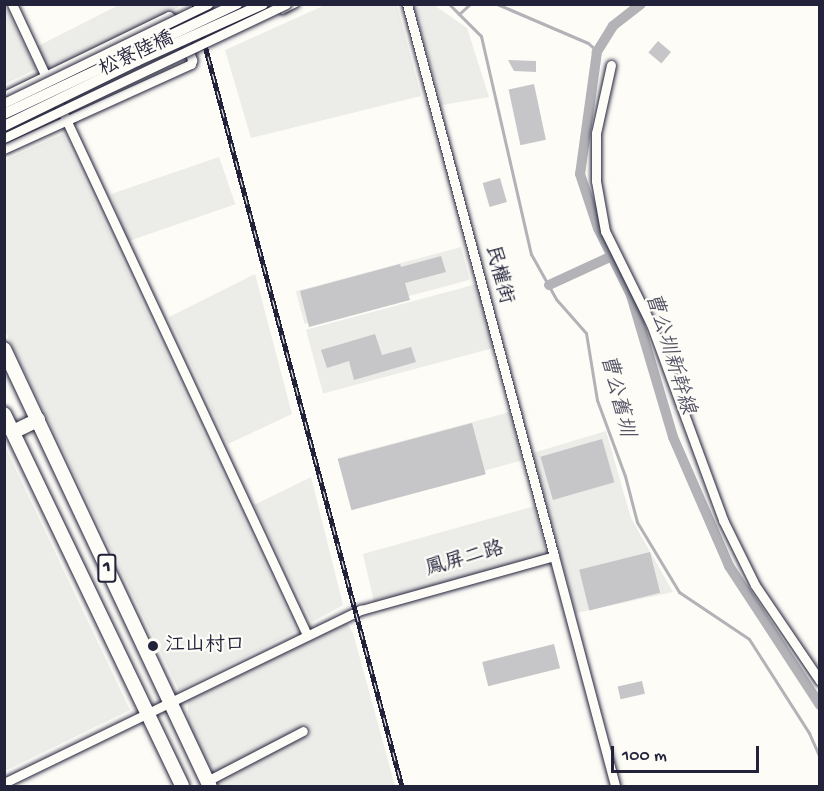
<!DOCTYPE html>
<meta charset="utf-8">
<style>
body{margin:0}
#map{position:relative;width:824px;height:791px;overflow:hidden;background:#fdfcf7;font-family:"Gochi Hand","LXGW WenKai TC",sans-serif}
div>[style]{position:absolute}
.built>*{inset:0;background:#ecece9;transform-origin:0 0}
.stream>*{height:3px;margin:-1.5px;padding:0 1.5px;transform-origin:1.5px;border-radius:1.5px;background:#b2b2b7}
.canal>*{height:10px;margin:-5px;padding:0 5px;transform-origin:5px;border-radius:5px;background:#b2b2b7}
.building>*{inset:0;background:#c6c6c8;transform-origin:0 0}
.roads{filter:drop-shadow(0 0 2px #22223b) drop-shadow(0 0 2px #22223b)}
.service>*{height:4.5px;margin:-2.25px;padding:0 2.25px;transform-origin:2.25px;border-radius:2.25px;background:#fdfcf7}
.minor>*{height:9px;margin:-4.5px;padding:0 4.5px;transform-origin:4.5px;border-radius:4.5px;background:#fdfcf7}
.primary>*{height:14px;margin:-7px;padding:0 7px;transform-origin:7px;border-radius:7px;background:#fdfcf7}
.rail>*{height:5px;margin-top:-2.5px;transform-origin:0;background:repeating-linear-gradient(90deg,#fdfcf7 0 9px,#22223b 0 18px);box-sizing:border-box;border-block:2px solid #22223b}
.bridges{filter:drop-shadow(0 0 2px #22223b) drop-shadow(0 0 2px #22223b)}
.minor-bridge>*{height:9px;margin:-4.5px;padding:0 4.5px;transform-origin:4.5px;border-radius:4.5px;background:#fdfcf7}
.tertiary-bridge>*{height:10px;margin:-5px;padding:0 5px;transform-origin:5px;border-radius:5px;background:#fdfcf7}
.dots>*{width:16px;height:16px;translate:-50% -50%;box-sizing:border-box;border:3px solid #fdfcf7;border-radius:50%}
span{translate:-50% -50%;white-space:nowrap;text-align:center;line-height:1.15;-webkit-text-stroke:4.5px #fdfcf7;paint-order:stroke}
.shield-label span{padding:2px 4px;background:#fdfcf7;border:2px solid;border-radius:4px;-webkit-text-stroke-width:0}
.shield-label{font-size:18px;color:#22223b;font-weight:700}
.street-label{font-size:20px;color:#22223b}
.poi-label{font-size:20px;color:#22223b}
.left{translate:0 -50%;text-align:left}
.water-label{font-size:21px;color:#545466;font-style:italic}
.frame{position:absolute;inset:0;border:6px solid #22223b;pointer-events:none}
.scale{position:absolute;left:611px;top:746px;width:148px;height:27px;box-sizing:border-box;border:3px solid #22223b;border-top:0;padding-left:8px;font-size:18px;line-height:21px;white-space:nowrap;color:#22223b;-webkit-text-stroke:4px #fdfcf7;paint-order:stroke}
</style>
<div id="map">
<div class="built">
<div style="clip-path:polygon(4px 5px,36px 69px,5px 84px,4px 84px)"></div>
<div style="clip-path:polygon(119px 5px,178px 5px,179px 7px,46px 71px,36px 47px)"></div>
<div style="clip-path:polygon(325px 5px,397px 5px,421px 96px,251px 138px,225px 50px)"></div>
<div style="clip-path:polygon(413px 5px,434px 5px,467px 28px,489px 97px,442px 105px)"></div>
<div style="clip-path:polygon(63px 134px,296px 631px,179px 690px,5px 331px,5px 160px)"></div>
<div style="left:219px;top:157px;width:50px;height:114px;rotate:71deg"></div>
<div style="left:461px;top:247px;width:34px;height:171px;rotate:75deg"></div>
<div style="clip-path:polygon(255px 274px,292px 414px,228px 444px,169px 317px)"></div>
<div style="left:477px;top:284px;width:66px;height:177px;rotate:75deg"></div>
<div style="left:510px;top:412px;width:50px;height:178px;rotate:75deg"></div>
<div style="clip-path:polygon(606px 431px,631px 518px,673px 592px,576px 613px,533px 453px)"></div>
<div style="clip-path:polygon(5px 447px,130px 710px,5px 771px,4px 771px)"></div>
<div style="clip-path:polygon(311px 477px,343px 605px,312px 622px,254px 505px)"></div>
<div style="clip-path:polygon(535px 506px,545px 547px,540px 557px,374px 602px,363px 554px)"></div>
<div style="clip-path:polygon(347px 623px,353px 633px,395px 786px,219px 786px,188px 723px,188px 698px)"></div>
</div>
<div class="stream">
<div style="left:449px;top:4px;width:45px;rotate:45deg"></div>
<div style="left:481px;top:36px;width:224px;rotate:77.1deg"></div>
<div style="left:531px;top:254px;width:51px;rotate:60.9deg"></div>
<div style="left:556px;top:299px;width:45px;rotate:48.6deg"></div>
<div style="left:586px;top:333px;width:68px;rotate:80.7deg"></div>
<div style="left:597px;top:400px;width:81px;rotate:69.8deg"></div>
<div style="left:625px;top:476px;width:48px;rotate:75.4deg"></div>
<div style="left:637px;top:522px;width:82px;rotate:59deg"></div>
<div style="left:679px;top:592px;width:84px;rotate:33.9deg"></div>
<div style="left:749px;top:639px;width:112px;rotate:57.4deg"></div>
<div style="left:809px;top:733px;width:27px;rotate:66deg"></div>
<div style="left:497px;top:4px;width:99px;rotate:23.2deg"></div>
<div style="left:588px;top:43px;width:13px;rotate:42deg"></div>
<div style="left:459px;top:14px;width:15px;rotate:-42deg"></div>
</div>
<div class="canal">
<div style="left:641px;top:4px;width:36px;rotate:142deg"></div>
<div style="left:613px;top:26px;width:31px;rotate:122deg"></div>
<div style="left:597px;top:52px;width:123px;rotate:97.9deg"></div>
<div style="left:580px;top:174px;width:57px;rotate:71.6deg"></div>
<div style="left:598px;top:228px;width:75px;rotate:63.8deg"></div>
<div style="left:631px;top:295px;width:148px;rotate:73.5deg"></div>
<div style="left:673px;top:437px;width:141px;rotate:66.5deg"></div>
<div style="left:729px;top:566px;width:166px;rotate:56.8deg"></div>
<div style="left:549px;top:285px;width:69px;rotate:-24.7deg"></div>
</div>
<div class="building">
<div style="left:658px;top:41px;width:17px;height:15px;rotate:40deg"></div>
<div style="clip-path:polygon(508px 60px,536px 61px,536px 72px,514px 71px)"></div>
<div style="left:534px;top:84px;width:57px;height:26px;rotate:78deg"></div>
<div style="left:500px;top:178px;width:25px;height:18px;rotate:74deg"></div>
<div style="clip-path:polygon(441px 256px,446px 272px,405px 283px,410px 300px,309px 327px,300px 291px,400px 264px,401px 267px)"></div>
<div style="clip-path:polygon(375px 334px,382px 355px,411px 347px,416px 362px,354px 380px,349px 361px,327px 368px,321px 350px)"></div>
<div style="left:472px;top:423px;width:53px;height:139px;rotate:75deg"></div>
<div style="left:602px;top:439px;width:45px;height:64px;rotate:74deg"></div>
<div style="left:650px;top:552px;width:42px;height:73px;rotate:76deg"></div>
<div style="left:554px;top:644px;width:25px;height:74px;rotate:76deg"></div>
<div style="left:642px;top:681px;width:13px;height:25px;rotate:77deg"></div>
</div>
<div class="roads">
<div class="service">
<div style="left:282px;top:11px;width:16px;rotate:-27deg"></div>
</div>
<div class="minor">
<div style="left:12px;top:4px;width:697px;rotate:64.94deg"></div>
<div style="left:407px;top:4px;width:571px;rotate:75.09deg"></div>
<div style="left:611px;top:65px;width:70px;rotate:102.4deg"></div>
<div style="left:596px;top:133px;width:48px;rotate:90deg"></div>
<div style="left:596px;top:181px;width:51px;rotate:79.8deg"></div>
<div style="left:605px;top:231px;width:104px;rotate:63.7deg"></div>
<div style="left:651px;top:324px;width:209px;rotate:69.8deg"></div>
<div style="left:723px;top:520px;width:72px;rotate:63.8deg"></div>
<div style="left:755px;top:585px;width:116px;rotate:55.9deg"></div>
<div style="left:4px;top:96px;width:183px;rotate:-25.9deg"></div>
<div style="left:169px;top:16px;width:11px;rotate:38deg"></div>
<div style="left:178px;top:23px;width:40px;rotate:69deg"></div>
<div style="left:192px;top:60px;width:4px;rotate:104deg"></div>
<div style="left:191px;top:64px;width:205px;rotate:155.6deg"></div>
<div style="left:207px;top:781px;width:108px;rotate:-27.5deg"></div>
<div style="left:4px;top:783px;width:397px;rotate:-25.9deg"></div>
<div style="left:361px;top:610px;width:200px;rotate:-15.6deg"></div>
<div style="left:554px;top:556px;width:238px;rotate:75.1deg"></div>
</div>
<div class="primary">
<div style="left:4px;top:349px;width:483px;rotate:64.8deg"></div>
<div style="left:4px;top:414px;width:412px;rotate:64.4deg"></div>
<div style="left:13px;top:432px;width:28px;rotate:-26deg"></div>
</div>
</div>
<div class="rail">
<div style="left:194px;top:4px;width:809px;rotate:75.11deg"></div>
</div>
<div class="bridges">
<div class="minor-bridge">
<div style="left:4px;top:103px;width:227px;rotate:-25.9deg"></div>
<div style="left:4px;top:138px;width:312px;rotate:-25.4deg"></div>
</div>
<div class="tertiary-bridge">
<div style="left:4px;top:114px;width:258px;rotate:-25.3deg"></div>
<div style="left:4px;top:126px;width:148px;rotate:-26deg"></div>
<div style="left:137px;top:61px;width:138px;rotate:-24.3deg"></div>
</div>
</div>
<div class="dots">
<div style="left:153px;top:646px;background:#22223b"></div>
</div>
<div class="shield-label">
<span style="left:107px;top:568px">1</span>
</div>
<div class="street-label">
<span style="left:137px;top:55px;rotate:-25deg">松寮陸橋</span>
<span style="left:498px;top:275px;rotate:75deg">民權街</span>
<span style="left:465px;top:560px;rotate:-16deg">鳳屏二路</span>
</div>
<div class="poi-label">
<span class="left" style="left:165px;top:646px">江山村口</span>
</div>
<div class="water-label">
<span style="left:668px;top:354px;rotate:73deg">曹公圳新幹線</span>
<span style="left:615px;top:396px;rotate:76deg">曹公舊圳</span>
</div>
<div class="frame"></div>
<div class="scale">100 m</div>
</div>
